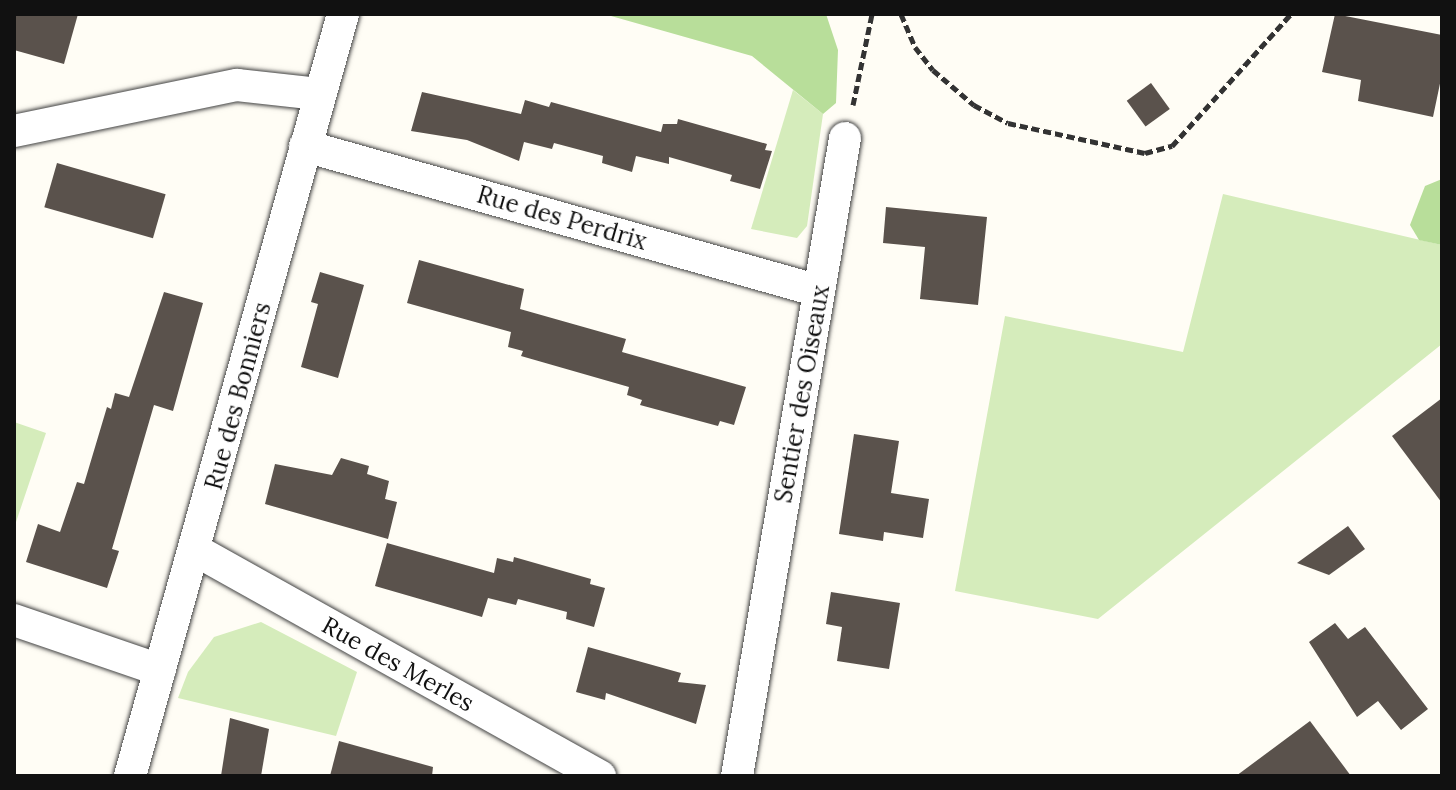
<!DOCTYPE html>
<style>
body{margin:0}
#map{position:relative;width:1456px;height:790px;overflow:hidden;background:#fffdf5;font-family:Lora,serif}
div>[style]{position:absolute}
.green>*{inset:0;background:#d5ecbb}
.forest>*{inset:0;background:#b8de9a}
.building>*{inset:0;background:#5a524c;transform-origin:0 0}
.path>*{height:5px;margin-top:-2.5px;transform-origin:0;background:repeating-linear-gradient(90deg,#333 0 8px,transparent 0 12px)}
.roads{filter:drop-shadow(0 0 2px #444) drop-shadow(0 0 2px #444)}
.street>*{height:32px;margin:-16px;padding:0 16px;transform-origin:16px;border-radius:16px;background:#fff}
span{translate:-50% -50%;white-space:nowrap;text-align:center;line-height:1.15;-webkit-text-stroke:8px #fff;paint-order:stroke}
.street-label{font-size:24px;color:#111}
.frame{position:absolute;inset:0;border:16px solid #111;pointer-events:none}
</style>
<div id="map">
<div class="green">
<div style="clip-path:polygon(793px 90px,823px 114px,807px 226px,797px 238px,751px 229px)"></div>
<div style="clip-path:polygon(1223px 194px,1442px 245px,1442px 344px,1098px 619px,955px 591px,1005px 316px,1183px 352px)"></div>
<div style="clip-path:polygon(14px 422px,46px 433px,14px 528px)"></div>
<div style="clip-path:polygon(261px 622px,357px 672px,336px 736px,178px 698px,188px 672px,214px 637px)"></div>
</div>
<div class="forest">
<div style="clip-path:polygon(604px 14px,826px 14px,838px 50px,836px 103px,823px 114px,752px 56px)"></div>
<div style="clip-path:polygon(1442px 179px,1442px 245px,1419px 240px,1410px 225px,1425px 186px)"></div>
</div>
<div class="building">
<div style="clip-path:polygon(14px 14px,78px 14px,64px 64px,14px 50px)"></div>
<div style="clip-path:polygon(1335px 14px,1442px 35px,1442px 74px,1433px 117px,1358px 101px,1361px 80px,1322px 72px)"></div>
<div style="left:1151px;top:83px;width:32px;height:30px;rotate:54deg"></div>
<div style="clip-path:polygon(422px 92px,521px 114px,525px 100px,549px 107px,551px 102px,661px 132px,663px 124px,677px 124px,678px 119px,767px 144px,765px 150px,772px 151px,760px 189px,730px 181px,732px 175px,669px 157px,669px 164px,636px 156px,632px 172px,602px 163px,603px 156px,554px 143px,552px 149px,524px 142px,519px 161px,467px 140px,411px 131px)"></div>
<div style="left:57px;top:163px;width:113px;height:46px;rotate:16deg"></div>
<div style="clip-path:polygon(886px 207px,987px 217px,978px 305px,920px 299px,925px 247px,883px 243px)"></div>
<div style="clip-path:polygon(419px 260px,524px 289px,520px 309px,626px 339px,622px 352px,746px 387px,734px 425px,720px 421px,718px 426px,640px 405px,642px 400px,627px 395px,629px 387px,521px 356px,523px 351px,508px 347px,511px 332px,407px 303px)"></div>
<div style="clip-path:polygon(320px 272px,364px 285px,338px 378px,301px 367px,318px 304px,311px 302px)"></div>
<div style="clip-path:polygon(164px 292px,203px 303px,173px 411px,154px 405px,112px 549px,119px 551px,107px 588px,26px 562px,38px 524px,60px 532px,77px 482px,84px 484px,107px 407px,111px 409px,115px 393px,129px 397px)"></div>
<div style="clip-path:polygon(1442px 398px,1442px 503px,1392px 436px)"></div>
<div style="clip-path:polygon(854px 434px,899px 441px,891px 493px,929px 499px,923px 538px,884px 532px,883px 541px,839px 534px)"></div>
<div style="clip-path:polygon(341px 458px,369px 466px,367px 474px,389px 481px,385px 499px,397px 502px,388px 539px,265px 504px,275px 464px,332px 475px)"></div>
<div style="clip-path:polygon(1348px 526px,1365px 549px,1329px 575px,1297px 563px)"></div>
<div style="clip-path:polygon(387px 543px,494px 573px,497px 558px,513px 562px,514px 557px,591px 579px,590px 584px,605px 588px,594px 627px,566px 619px,567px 612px,518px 599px,516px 605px,488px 598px,482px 617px,375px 586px)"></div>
<div style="clip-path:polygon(831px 592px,900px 603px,889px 669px,837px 661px,842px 627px,826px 624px)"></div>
<div style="clip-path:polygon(1335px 623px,1348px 639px,1365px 627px,1428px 709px,1401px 730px,1378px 701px,1357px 717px,1309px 642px)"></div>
<div style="clip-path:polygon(588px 647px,681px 673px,678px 682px,706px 685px,696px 724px,606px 693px,605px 700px,576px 692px)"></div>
<div style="clip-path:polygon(230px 718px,269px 729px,261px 776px,221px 776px)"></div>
<div style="clip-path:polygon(1310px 721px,1351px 776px,1236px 776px)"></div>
<div style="clip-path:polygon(339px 741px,433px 767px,432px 776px,330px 776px)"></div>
</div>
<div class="path">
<div style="left:901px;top:14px;width:36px;rotate:67deg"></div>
<div style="left:915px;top:47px;width:29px;rotate:52deg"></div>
<div style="left:933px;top:70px;width:54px;rotate:40.5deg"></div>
<div style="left:974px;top:105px;width:38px;rotate:28deg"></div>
<div style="left:1008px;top:123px;width:140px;rotate:12.4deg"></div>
<div style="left:1145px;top:153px;width:28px;rotate:-15deg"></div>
<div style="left:1172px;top:146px;width:178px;rotate:-48deg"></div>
<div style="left:853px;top:105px;width:93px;rotate:-78.2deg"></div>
</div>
<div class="roads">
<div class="street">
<div style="left:14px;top:131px;width:228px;rotate:-11.7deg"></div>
<div style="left:237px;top:85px;width:82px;rotate:6.3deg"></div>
<div style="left:305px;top:146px;width:534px;rotate:15.75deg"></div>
<div style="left:197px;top:551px;width:462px;rotate:29.2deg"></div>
<div style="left:14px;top:620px;width:154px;rotate:18.9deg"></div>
<div style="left:130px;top:776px;width:791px;rotate:-74.38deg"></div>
<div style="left:737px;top:776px;width:647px;rotate:-80.39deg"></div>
</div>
</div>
<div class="street-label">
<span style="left:562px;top:218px;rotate:16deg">Rue des Perdrix</span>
<span style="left:802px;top:394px;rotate:-80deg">Sentier des Oiseaux</span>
<span style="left:238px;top:396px;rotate:-75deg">Rue des Bonniers</span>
<span style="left:398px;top:664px;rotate:29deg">Rue des Merles</span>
</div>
<div class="frame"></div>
</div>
